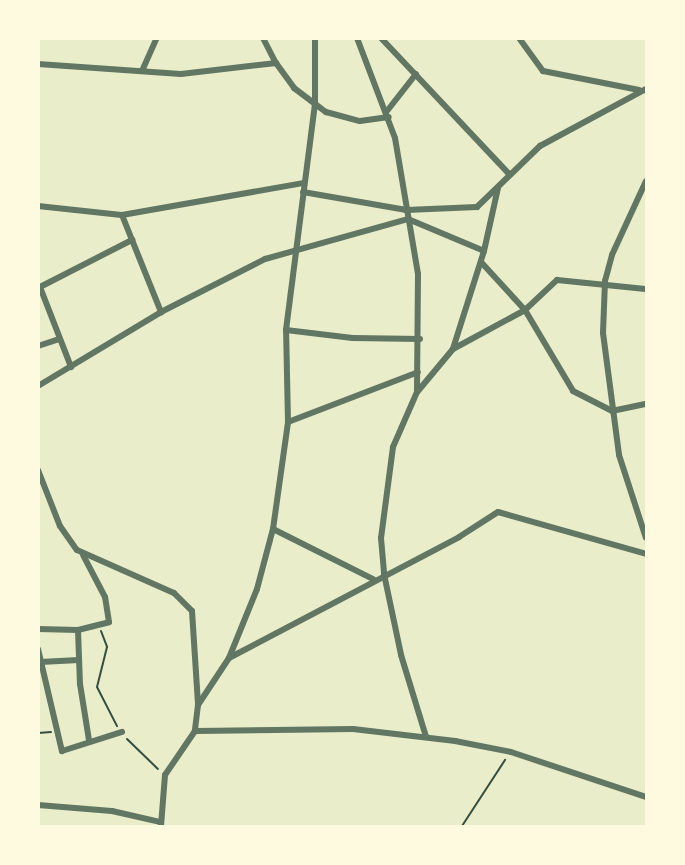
<!DOCTYPE html>
<style>
body{margin:0}
#map{position:relative;width:685px;height:865px;overflow:hidden;background:#e9edc9;font-family:"Asap Condensed",sans-serif}
div>[style]{position:absolute}
.path>*{height:2px;margin:-1px;padding:0 1px;transform-origin:1px;border-radius:1px;background:#344e41}
.minor>*{height:6px;margin:-3px;padding:0 3px;transform-origin:3px;border-radius:3px;background:#617663}
span{translate:-50% -50%;white-space:nowrap;text-align:center;line-height:1.15;-webkit-text-stroke:5px #fefae0;paint-order:stroke}
.frame{position:absolute;inset:0;border:40px solid #fefae0;pointer-events:none}
</style>
<div id="map">
<div class="path">
<div style="left:101px;top:631px;width:17px;rotate:69deg"></div>
<div style="left:107px;top:647px;width:41px;rotate:104deg"></div>
<div style="left:97px;top:687px;width:44px;rotate:62.9deg"></div>
<div style="left:38px;top:733px;width:13px;rotate:-4deg"></div>
<div style="left:127px;top:739px;width:43px;rotate:44.1deg"></div>
<div style="left:462px;top:826px;width:79px;rotate:-56.9deg"></div>
</div>
<div class="minor">
<div style="left:263px;top:38px;width:28px;rotate:63deg"></div>
<div style="left:357px;top:38px;width:107px;rotate:69.2deg"></div>
<div style="left:395px;top:138px;width:138px;rotate:80.4deg"></div>
<div style="left:418px;top:274px;width:118px;rotate:90.5deg"></div>
<div style="left:417px;top:392px;width:60px;rotate:113.6deg"></div>
<div style="left:393px;top:447px;width:92px;rotate:97.5deg"></div>
<div style="left:381px;top:538px;width:36px;rotate:85deg"></div>
<div style="left:384px;top:574px;width:83px;rotate:78.1deg"></div>
<div style="left:401px;top:655px;width:86px;rotate:73deg"></div>
<div style="left:381px;top:38px;width:187px;rotate:46.7deg"></div>
<div style="left:519px;top:38px;width:41px;rotate:54deg"></div>
<div style="left:543px;top:71px;width:98px;rotate:11.2deg"></div>
<div style="left:38px;top:64px;width:143px;rotate:4deg"></div>
<div style="left:181px;top:74px;width:96px;rotate:-6.6deg"></div>
<div style="left:276px;top:63px;width:31px;rotate:54deg"></div>
<div style="left:294px;top:88px;width:40px;rotate:37deg"></div>
<div style="left:326px;top:112px;width:35px;rotate:15deg"></div>
<div style="left:360px;top:121px;width:29px;rotate:-8deg"></div>
<div style="left:142px;top:71px;width:36px;rotate:-66deg"></div>
<div style="left:387px;top:111px;width:47px;rotate:-51.9deg"></div>
<div style="left:646px;top:181px;width:81px;rotate:114.7deg"></div>
<div style="left:612px;top:255px;width:27px;rotate:105deg"></div>
<div style="left:605px;top:281px;width:52px;rotate:92.2deg"></div>
<div style="left:603px;top:333px;width:123px;rotate:82.5deg"></div>
<div style="left:619px;top:455px;width:87px;rotate:72deg"></div>
<div style="left:303px;top:192px;width:105px;rotate:9.9deg"></div>
<div style="left:406px;top:210px;width:71px;rotate:-2.4deg"></div>
<div style="left:477px;top:207px;width:88px;rotate:-44.1deg"></div>
<div style="left:540px;top:146px;width:120px;rotate:-28.3deg"></div>
<div style="left:38px;top:206px;width:84px;rotate:6.1deg"></div>
<div style="left:122px;top:215px;width:185px;rotate:-10deg"></div>
<div style="left:122px;top:215px;width:105px;rotate:68.1deg"></div>
<div style="left:484px;top:251px;width:65px;rotate:-77.5deg"></div>
<div style="left:481px;top:262px;width:65px;rotate:47.5deg"></div>
<div style="left:525px;top:310px;width:94px;rotate:59.3deg"></div>
<div style="left:573px;top:391px;width:44px;rotate:27.1deg"></div>
<div style="left:612px;top:411px;width:35px;rotate:-12deg"></div>
<div style="left:40px;top:287px;width:86px;rotate:68.8deg"></div>
<div style="left:38px;top:288px;width:106px;rotate:-27.1deg"></div>
<div style="left:286px;top:330px;width:67px;rotate:6.8deg"></div>
<div style="left:353px;top:338px;width:67px;rotate:0.9deg"></div>
<div style="left:38px;top:346px;width:22px;rotate:-18deg"></div>
<div style="left:38px;top:386px;width:144px;rotate:-31deg"></div>
<div style="left:161px;top:312px;width:117px;rotate:-27deg"></div>
<div style="left:265px;top:259px;width:148px;rotate:-15.6deg"></div>
<div style="left:408px;top:219px;width:82px;rotate:22.8deg"></div>
<div style="left:484px;top:251px;width:103px;rotate:107.6deg"></div>
<div style="left:418px;top:391px;width:55px;rotate:-50.2deg"></div>
<div style="left:453px;top:349px;width:82px;rotate:-28.4deg"></div>
<div style="left:525px;top:310px;width:44px;rotate:-43.2deg"></div>
<div style="left:557px;top:280px;width:89px;rotate:5.8deg"></div>
<div style="left:288px;top:422px;width:139px;rotate:-21deg"></div>
<div style="left:38px;top:470px;width:60px;rotate:68.6deg"></div>
<div style="left:60px;top:526px;width:29px;rotate:55deg"></div>
<div style="left:77px;top:550px;width:106px;rotate:23.9deg"></div>
<div style="left:174px;top:593px;width:25px;rotate:45deg"></div>
<div style="left:192px;top:611px;width:94px;rotate:86.3deg"></div>
<div style="left:198px;top:705px;width:26px;rotate:97deg"></div>
<div style="left:195px;top:731px;width:53px;rotate:124.3deg"></div>
<div style="left:165px;top:775px;width:51px;rotate:94.5deg"></div>
<div style="left:273px;top:529px;width:112px;rotate:26.6deg"></div>
<div style="left:38px;top:629px;width:40px;rotate:1.4deg"></div>
<div style="left:78px;top:630px;width:32px;rotate:-14deg"></div>
<div style="left:109px;top:622px;width:25px;rotate:-99deg"></div>
<div style="left:105px;top:597px;width:47px;rotate:-117.6deg"></div>
<div style="left:78px;top:630px;width:54px;rotate:87.9deg"></div>
<div style="left:80px;top:684px;width:57px;rotate:80.9deg"></div>
<div style="left:38px;top:649px;width:105px;rotate:76.8deg"></div>
<div style="left:62px;top:751px;width:63px;rotate:-17.6deg"></div>
<div style="left:229px;top:658px;width:260px;rotate:-27.7deg"></div>
<div style="left:459px;top:537px;width:46px;rotate:-32.7deg"></div>
<div style="left:498px;top:512px;width:154px;rotate:15.8deg"></div>
<div style="left:40px;top:662px;width:39px;rotate:-3deg"></div>
<div style="left:198px;top:705px;width:56px;rotate:-56.6deg"></div>
<div style="left:229px;top:658px;width:74px;rotate:-67.9deg"></div>
<div style="left:257px;top:589px;width:62px;rotate:-75.1deg"></div>
<div style="left:273px;top:529px;width:108px;rotate:-82deg"></div>
<div style="left:288px;top:422px;width:92px;rotate:-91.2deg"></div>
<div style="left:286px;top:330px;width:227px;rotate:-82.7deg"></div>
<div style="left:315px;top:105px;width:67px;rotate:-90deg"></div>
<div style="left:195px;top:731px;width:158px;rotate:-0.7deg"></div>
<div style="left:353px;top:729px;width:103px;rotate:6.7deg"></div>
<div style="left:455px;top:741px;width:57px;rotate:11.1deg"></div>
<div style="left:511px;top:752px;width:142px;rotate:18.4deg"></div>
<div style="left:38px;top:805px;width:74px;rotate:4.6deg"></div>
<div style="left:112px;top:811px;width:49px;rotate:12.9deg"></div>
</div>
<div class="frame"></div>
</div>
